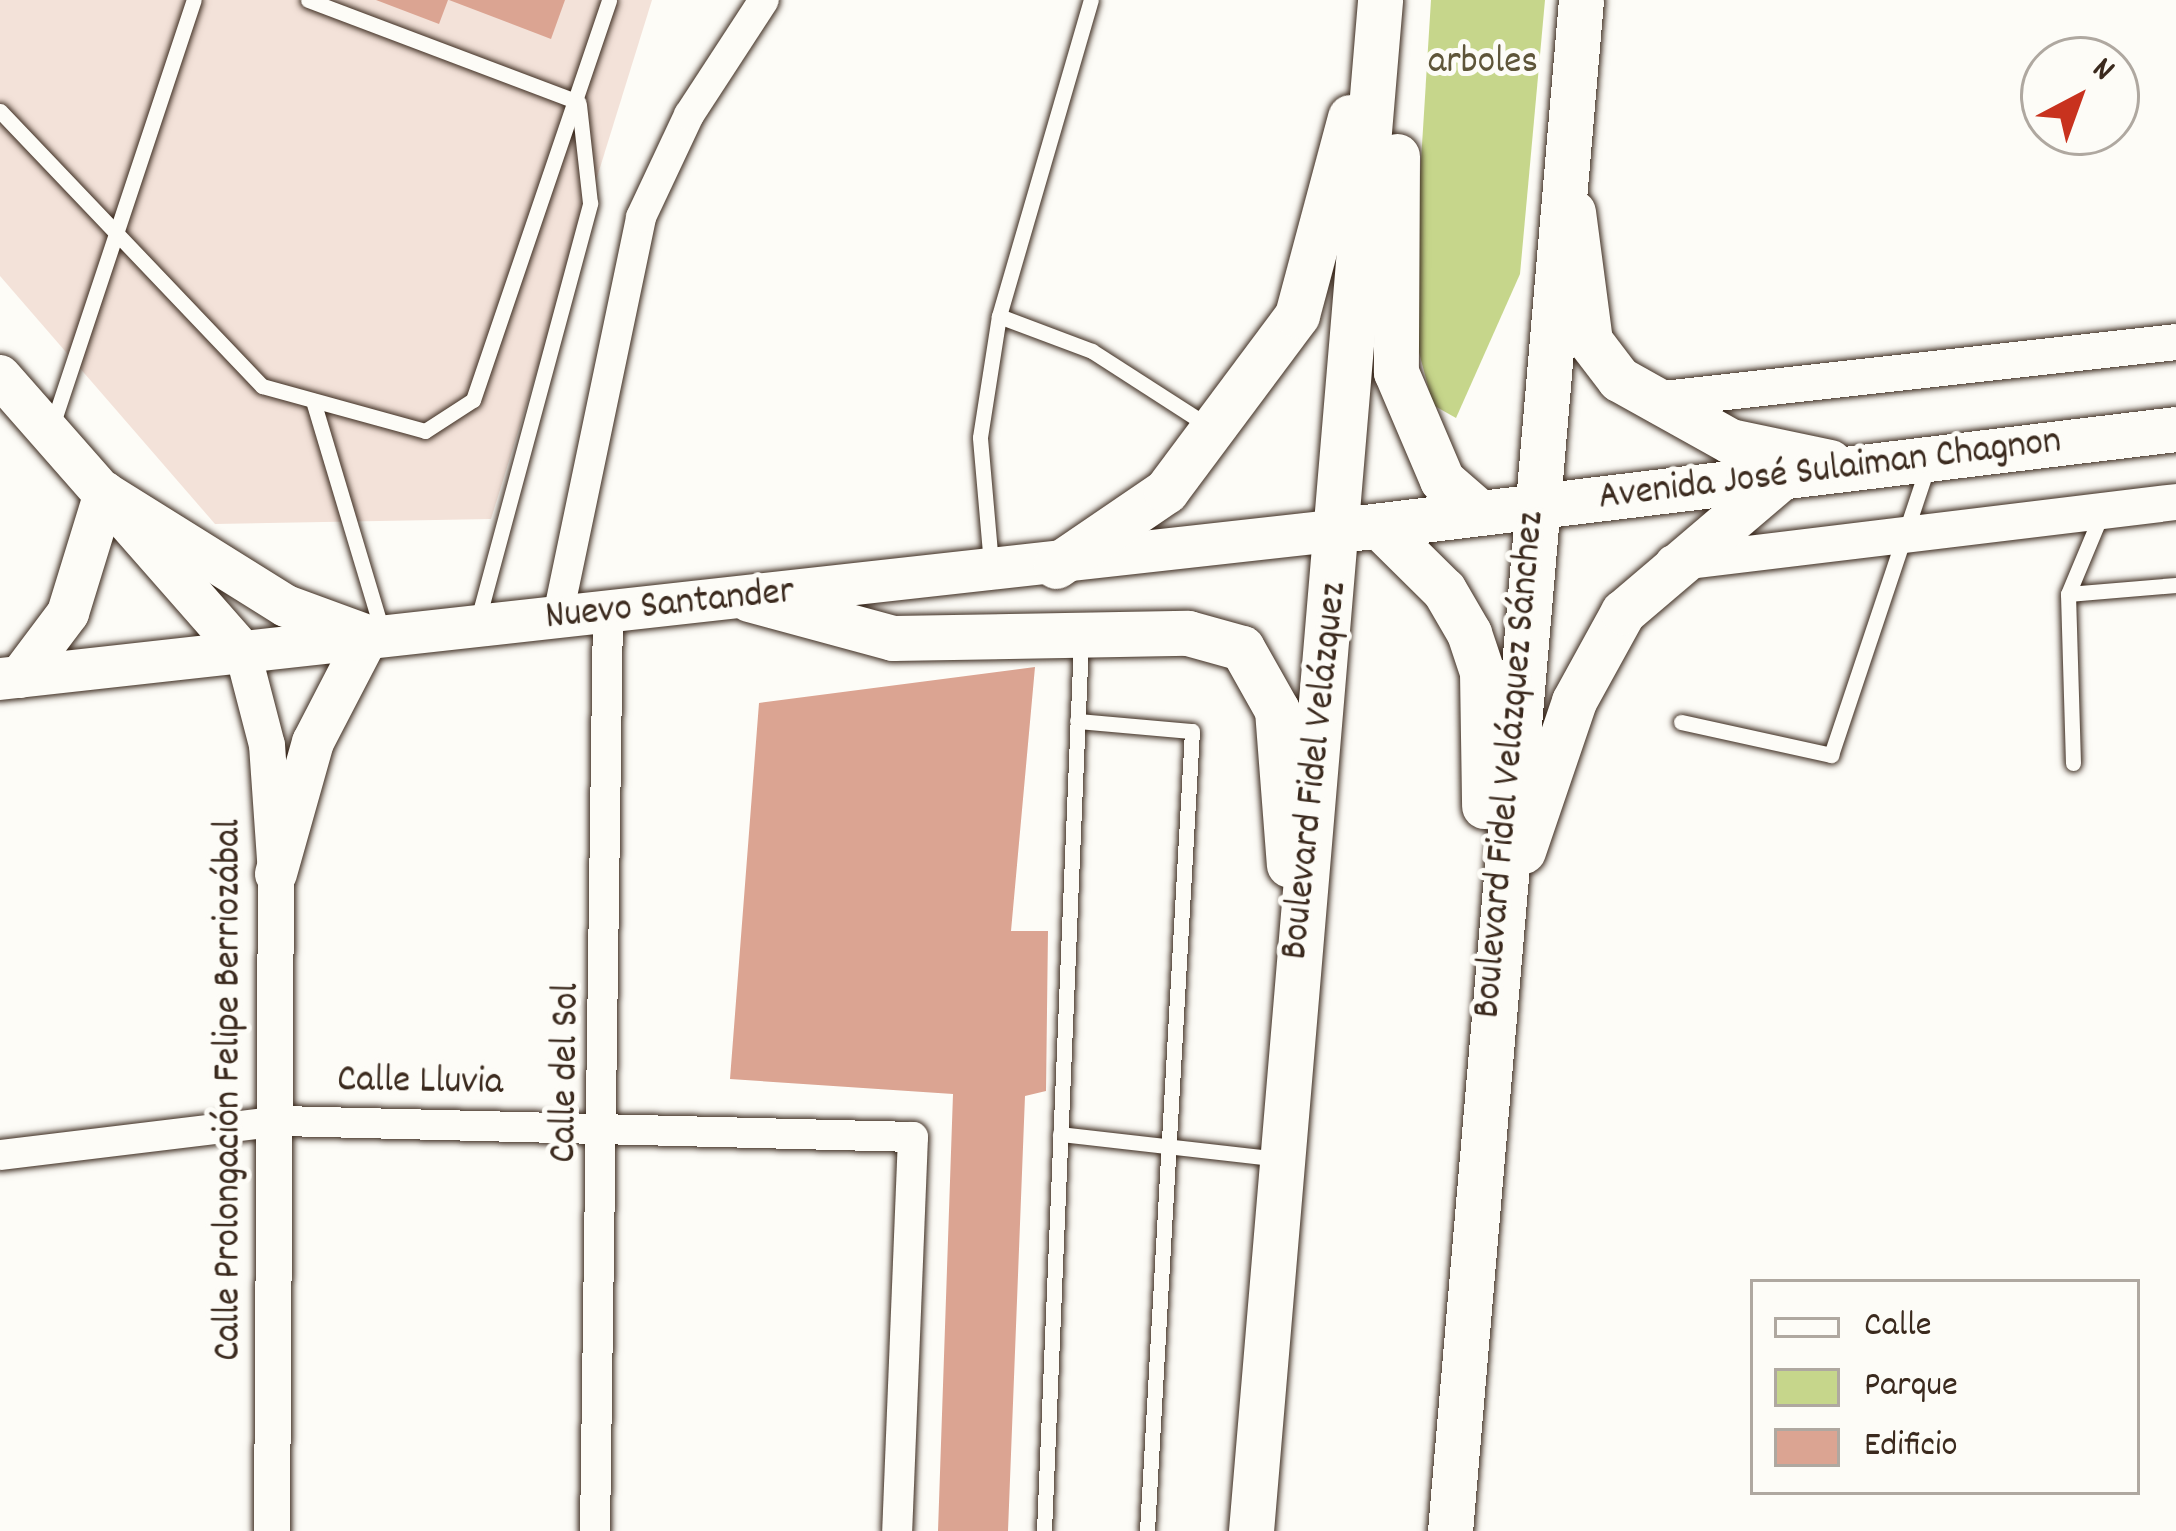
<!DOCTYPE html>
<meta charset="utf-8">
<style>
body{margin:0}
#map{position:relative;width:2176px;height:1531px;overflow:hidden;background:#fdfcf7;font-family:Dekko,sans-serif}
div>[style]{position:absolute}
.built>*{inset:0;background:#f3e2d9}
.green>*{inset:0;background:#c6d68b}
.building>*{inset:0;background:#dba492}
.roads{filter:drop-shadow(0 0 3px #3b2a1e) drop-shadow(0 0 3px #3b2a1e)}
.service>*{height:15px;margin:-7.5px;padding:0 7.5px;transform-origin:7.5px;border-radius:7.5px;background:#fdfcf7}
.minor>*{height:30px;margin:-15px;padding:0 15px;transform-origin:15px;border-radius:15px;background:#fdfcf7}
.tertiary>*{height:36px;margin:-18px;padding:0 18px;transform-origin:18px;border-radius:18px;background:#fdfcf7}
.secondary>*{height:42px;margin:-21px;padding:0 21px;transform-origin:21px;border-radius:21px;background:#fdfcf7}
.primary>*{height:45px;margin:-22.5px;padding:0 22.5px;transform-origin:22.5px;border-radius:22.5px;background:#fdfcf7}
span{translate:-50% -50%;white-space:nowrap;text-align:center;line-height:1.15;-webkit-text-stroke:10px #fdfcf7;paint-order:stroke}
.park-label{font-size:39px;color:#5e5539}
.street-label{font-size:39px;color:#3b2a1e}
.legend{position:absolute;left:1750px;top:1279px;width:390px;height:216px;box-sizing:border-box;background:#fdfcf7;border:3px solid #afa8a0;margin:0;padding:15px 21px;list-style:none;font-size:36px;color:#3b2a1e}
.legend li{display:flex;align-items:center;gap:24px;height:60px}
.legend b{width:60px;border:3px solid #afa8a0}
.north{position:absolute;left:2020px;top:36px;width:120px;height:120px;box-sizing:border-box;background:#fdfcf7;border:3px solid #afa8a0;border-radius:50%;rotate:41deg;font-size:33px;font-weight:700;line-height:48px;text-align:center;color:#3b2a1e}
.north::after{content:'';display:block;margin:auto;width:42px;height:54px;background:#c8321e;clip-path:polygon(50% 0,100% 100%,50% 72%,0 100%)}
</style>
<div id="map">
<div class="built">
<div style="clip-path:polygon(0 0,652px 0,491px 519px,215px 524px,0 276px)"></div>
</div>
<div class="green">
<div style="clip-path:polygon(1431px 0,1545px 0,1520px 274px,1456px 418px,1433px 405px,1411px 322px)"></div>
</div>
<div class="building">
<div style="clip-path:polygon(376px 0,448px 0,439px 24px)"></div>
<div style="clip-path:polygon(449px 0,565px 0,551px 39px)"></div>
<div style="clip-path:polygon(1035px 667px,1011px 931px,1048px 931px,1046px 1091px,1025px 1096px,1008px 1531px,938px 1531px,953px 1094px,730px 1079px,759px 703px)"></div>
</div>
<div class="roads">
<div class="service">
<div style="left:308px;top:0;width:289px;rotate:20.7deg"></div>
<div style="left:0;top:111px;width:380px;rotate:46.4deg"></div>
<div style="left:262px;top:386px;width:169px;rotate:15.4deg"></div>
<div style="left:425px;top:431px;width:57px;rotate:-32.9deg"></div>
<div style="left:473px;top:400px;width:422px;rotate:-71.2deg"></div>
<div style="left:999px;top:316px;width:99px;rotate:20.6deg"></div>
<div style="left:1092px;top:351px;width:140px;rotate:32.8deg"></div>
<div style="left:314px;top:404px;width:237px;rotate:73.3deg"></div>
<div style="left:51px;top:429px;width:452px;rotate:-71.6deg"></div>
<div style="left:991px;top:564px;width:127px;rotate:-95deg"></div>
<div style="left:980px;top:437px;width:122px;rotate:-81.1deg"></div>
<div style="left:999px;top:316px;width:329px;rotate:-73.8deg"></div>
<div style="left:2068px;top:594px;width:86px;rotate:-67.3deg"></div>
<div style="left:477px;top:623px;width:435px;rotate:-74.9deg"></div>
<div style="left:590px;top:203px;width:99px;rotate:-96.4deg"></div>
<div style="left:1077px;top:721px;width:115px;rotate:5deg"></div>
<div style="left:1192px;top:731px;width:801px;rotate:93.22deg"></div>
<div style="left:1681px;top:722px;width:154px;rotate:12.4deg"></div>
<div style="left:1831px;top:755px;width:309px;rotate:-71.5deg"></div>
<div style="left:2073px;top:763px;width:169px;rotate:-91.7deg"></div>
<div style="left:2068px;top:594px;width:108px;rotate:-4.8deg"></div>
<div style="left:1060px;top:1134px;width:219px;rotate:6.5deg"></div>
<div style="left:1044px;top:1531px;width:890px;rotate:-87.62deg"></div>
</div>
<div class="minor">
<div style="left:557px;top:620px;width:412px;rotate:-78.2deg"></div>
<div style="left:641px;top:217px;width:113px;rotate:-64.8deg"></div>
<div style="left:689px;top:115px;width:137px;rotate:-56.9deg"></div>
<div style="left:0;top:1155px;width:284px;rotate:-6.9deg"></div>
<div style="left:282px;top:1121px;width:631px;rotate:1.45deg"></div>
<div style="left:913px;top:1137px;width:394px;rotate:92.3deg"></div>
<div style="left:595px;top:1531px;width:916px;rotate:-89.19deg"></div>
</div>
<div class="tertiary">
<div style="left:1655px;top:400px;width:524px;rotate:-6.35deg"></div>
<div style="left:1673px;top:563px;width:507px;rotate:-6.91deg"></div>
<div style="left:243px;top:653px;width:95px;rotate:75.4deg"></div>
<div style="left:267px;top:745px;width:129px;rotate:86deg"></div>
<div style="left:276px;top:874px;width:657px;rotate:90.35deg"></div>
</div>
<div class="secondary">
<div style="left:0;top:376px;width:368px;rotate:48.7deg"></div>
<div style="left:20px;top:677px;width:80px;rotate:-53.1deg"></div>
<div style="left:68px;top:613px;width:126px;rotate:-72.9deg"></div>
<div style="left:105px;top:493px;width:213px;rotate:32deg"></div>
<div style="left:286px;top:606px;width:87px;rotate:20.1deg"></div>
<div style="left:368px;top:636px;width:119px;rotate:117.4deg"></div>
<div style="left:313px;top:742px;width:137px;rotate:105.7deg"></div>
<div style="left:0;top:679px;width:1348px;rotate:-6.34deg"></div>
</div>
<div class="primary">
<div style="left:1397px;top:156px;width:216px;rotate:90.3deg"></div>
<div style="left:1396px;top:372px;width:117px;rotate:66.9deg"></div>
<div style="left:1442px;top:480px;width:50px;rotate:41deg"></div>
<div style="left:1573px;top:212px;width:130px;rotate:82.5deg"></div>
<div style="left:1590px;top:341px;width:48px;rotate:52.7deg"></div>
<div style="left:1619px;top:379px;width:127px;rotate:29.2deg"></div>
<div style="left:1730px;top:441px;width:102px;rotate:11.9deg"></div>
<div style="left:1379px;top:526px;width:91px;rotate:44.6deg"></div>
<div style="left:1444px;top:590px;width:50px;rotate:59.8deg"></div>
<div style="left:1469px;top:633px;width:41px;rotate:71.6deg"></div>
<div style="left:1482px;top:672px;width:134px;rotate:89.1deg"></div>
<div style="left:1340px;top:530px;width:842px;rotate:-6.89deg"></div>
<div style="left:1056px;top:566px;width:133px;rotate:-34.3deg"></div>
<div style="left:1166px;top:491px;width:219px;rotate:-53.3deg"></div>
<div style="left:1297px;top:315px;width:205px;rotate:-75deg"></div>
<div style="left:749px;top:599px;width:149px;rotate:15.2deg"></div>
<div style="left:893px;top:638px;width:295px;rotate:-1deg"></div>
<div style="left:1188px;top:633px;width:56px;rotate:15.5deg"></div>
<div style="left:1242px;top:648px;width:71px;rotate:60.6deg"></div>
<div style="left:1277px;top:710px;width:155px;rotate:85.6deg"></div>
<div style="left:1523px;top:851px;width:158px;rotate:-71.2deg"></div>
<div style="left:1574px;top:701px;width:102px;rotate:-61.2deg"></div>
<div style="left:1623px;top:612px;width:201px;rotate:-40.4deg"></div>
<div style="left:1251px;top:1531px;width:1536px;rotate:-85.18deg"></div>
<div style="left:1450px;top:1531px;width:1537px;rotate:-85.11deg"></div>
</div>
</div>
<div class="park-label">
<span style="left:1483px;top:64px">arboles</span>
</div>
<div class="street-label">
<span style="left:1830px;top:472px;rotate:-7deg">Avenida José Sulaiman Chagnon</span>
<span style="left:670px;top:607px;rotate:-6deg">Nuevo Santander</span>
<span style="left:1512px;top:765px;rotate:-85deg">Boulevard Fidel Velázquez Sánchez</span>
<span style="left:1317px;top:771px;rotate:-84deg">Boulevard Fidel Velázquez</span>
<span style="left:568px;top:1073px;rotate:-89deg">Calle del Sol</span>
<span style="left:420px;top:1084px;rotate:1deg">Calle Lluvia</span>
<span style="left:231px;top:1090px;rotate:-90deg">Calle Prolongación Felipe Berriozábal</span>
</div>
<ul class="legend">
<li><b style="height:15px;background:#fdfcf7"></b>Calle</li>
<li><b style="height:33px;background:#c6d68b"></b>Parque</li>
<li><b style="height:33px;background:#dba492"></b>Edificio</li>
</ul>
<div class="north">N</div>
</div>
